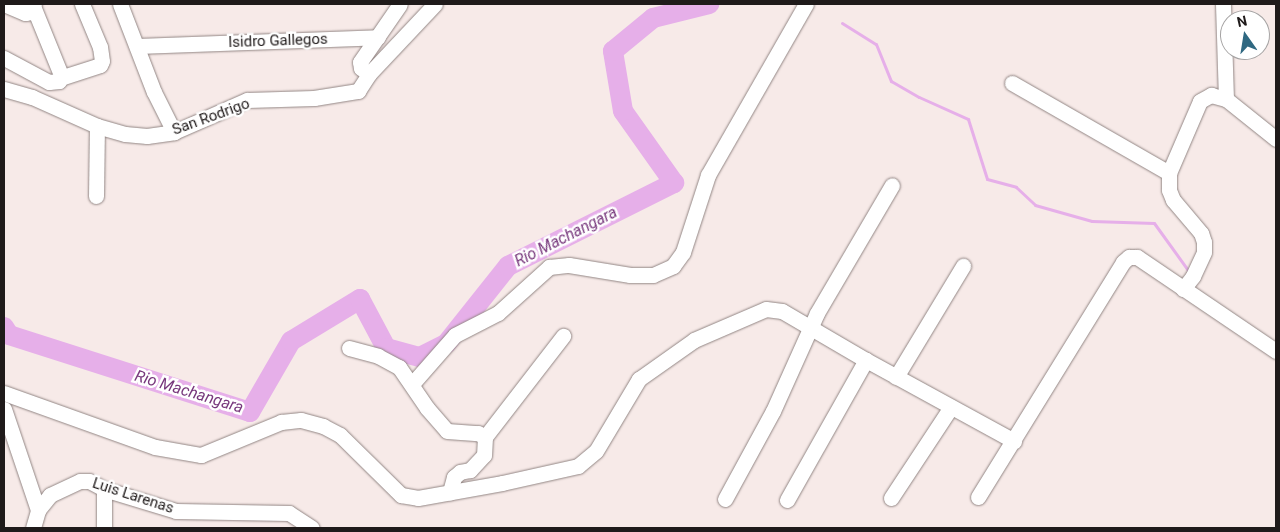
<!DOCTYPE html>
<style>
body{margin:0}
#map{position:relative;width:1280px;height:532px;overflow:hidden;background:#f7eae8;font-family:Roboto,sans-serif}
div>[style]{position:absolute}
.stream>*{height:3px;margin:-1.5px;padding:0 1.5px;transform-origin:1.5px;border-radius:1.5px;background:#e6afe9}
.river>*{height:20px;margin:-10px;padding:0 10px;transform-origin:10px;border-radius:10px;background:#e6afe9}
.roads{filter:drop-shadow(0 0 1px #928684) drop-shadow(0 0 1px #928684)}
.minor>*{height:15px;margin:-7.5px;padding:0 7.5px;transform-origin:7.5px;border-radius:7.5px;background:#fff}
span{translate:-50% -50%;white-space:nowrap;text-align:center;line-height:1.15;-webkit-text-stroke:5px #fff;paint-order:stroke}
.street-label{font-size:15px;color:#1f1a1a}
.water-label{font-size:16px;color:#77377c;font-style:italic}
.frame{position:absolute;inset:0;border:5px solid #1f1a1a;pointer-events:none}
.north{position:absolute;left:1220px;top:10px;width:50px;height:50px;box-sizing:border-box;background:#fff;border:1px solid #a5a3a3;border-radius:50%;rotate:347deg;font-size:14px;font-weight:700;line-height:20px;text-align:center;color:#1f1a1a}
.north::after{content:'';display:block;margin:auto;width:18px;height:22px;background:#2f6881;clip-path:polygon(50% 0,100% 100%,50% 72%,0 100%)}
</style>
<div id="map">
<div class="stream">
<div style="left:842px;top:23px;width:40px;rotate:32deg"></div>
<div style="left:876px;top:44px;width:40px;rotate:68deg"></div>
<div style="left:891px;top:81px;width:32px;rotate:30deg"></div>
<div style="left:919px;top:97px;width:54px;rotate:24.2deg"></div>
<div style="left:968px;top:119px;width:63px;rotate:72.4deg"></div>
<div style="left:987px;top:179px;width:30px;rotate:15deg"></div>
<div style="left:1016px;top:187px;width:26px;rotate:43deg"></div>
<div style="left:1035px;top:205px;width:59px;rotate:15.7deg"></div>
<div style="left:1092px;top:221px;width:62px;rotate:1.8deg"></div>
<div style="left:1154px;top:223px;width:62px;rotate:54.2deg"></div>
<div style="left:4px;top:335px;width:5px"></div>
</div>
<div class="river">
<div style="left:4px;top:327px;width:9px;rotate:58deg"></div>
<div style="left:9px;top:335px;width:253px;rotate:17.7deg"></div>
<div style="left:250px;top:412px;width:82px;rotate:-60deg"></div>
<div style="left:291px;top:341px;width:81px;rotate:-31.3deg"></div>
<div style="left:360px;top:299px;width:55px;rotate:62deg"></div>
<div style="left:386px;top:348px;width:35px;rotate:15deg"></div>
<div style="left:420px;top:357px;width:29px;rotate:-27deg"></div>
<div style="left:446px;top:344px;width:100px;rotate:-51.5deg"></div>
<div style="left:508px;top:266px;width:186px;rotate:-26.6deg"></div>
<div style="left:674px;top:183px;width:88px;rotate:-125.3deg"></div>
<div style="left:623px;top:111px;width:61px;rotate:-99.5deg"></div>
<div style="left:613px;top:51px;width:52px;rotate:-39.5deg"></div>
<div style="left:653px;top:18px;width:58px;rotate:-14deg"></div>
</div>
<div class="roads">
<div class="minor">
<div style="left:4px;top:4px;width:23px;rotate:23deg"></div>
<div style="left:25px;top:13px;width:6px;rotate:-9deg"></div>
<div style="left:31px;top:12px;width:8px;rotate:-83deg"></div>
<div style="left:120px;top:4px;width:94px;rotate:68.9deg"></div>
<div style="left:154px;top:92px;width:45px;rotate:63.4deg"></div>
<div style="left:1223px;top:4px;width:95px;rotate:88.2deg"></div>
<div style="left:137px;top:46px;width:241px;rotate:-2.1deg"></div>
<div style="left:4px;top:58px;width:51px;rotate:28.1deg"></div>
<div style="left:49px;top:82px;width:10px;rotate:-6deg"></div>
<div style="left:59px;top:81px;width:6px;rotate:-72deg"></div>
<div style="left:61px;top:75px;width:74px;rotate:-112.1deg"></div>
<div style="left:33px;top:6px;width:2px;rotate:-63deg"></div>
<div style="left:369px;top:74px;width:10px;rotate:-143deg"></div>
<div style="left:361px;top:68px;width:6px;rotate:-99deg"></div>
<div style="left:360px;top:62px;width:70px;rotate:-55.4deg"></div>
<div style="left:60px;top:78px;width:42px;rotate:-18deg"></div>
<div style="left:100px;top:65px;width:4px;rotate:-63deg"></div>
<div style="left:102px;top:61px;width:14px;rotate:-98deg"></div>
<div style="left:100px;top:47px;width:47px;rotate:-112.7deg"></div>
<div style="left:1012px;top:83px;width:181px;rotate:29.8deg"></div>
<div style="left:4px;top:89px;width:29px;rotate:16deg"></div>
<div style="left:32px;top:97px;width:71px;rotate:24deg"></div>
<div style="left:97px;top:126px;width:29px;rotate:16deg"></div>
<div style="left:125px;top:134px;width:22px;rotate:5deg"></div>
<div style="left:147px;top:136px;width:27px;rotate:-8deg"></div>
<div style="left:174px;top:132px;width:80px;rotate:-23.7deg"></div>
<div style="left:247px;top:100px;width:67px;rotate:-1.7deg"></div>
<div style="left:314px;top:98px;width:45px;rotate:-9deg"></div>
<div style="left:358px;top:91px;width:20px;rotate:-57deg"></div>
<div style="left:369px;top:74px;width:96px;rotate:-46.7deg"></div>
<div style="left:96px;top:196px;width:70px;rotate:-89.2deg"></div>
<div style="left:1183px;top:289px;width:16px;rotate:-52deg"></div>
<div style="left:1193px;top:276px;width:26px;rotate:-65deg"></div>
<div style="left:1204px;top:252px;width:10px;rotate:-90deg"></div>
<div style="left:1204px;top:242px;width:9px;rotate:-108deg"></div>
<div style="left:1201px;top:233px;width:43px;rotate:-130.3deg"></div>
<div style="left:1173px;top:200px;width:11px;rotate:-112deg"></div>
<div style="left:1169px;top:190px;width:17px;rotate:-90deg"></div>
<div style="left:1169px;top:173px;width:78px;rotate:-66.7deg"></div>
<div style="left:1200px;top:101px;width:13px;rotate:-29deg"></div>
<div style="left:1211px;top:95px;width:16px;rotate:15deg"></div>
<div style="left:1226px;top:99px;width:64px;rotate:38.7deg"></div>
<div style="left:349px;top:348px;width:30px;rotate:15deg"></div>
<div style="left:378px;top:356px;width:24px;rotate:28deg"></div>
<div style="left:399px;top:367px;width:50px;rotate:55.7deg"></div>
<div style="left:427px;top:408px;width:30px;rotate:49deg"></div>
<div style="left:447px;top:431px;width:31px;rotate:4deg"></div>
<div style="left:478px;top:433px;width:8px;rotate:30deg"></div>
<div style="left:485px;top:437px;width:18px;rotate:93deg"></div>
<div style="left:484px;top:455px;width:21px;rotate:133deg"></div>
<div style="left:470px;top:470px;width:10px;rotate:169deg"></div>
<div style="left:460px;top:472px;width:8px;rotate:140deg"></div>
<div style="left:454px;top:477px;width:16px;rotate:105deg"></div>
<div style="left:896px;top:377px;width:130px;rotate:-58.9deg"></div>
<div style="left:412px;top:384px;width:65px;rotate:-48.7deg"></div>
<div style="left:455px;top:335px;width:48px;rotate:-27.1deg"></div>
<div style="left:498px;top:313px;width:69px;rotate:-42deg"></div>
<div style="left:549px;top:267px;width:20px;rotate:-6deg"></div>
<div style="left:569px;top:265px;width:62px;rotate:9.3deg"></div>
<div style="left:630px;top:275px;width:23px"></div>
<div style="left:653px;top:275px;width:22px;rotate:-24deg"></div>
<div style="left:673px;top:266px;width:17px;rotate:-54deg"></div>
<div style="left:683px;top:252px;width:81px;rotate:-72deg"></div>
<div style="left:708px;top:175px;width:197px;rotate:-60.2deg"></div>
<div style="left:4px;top:393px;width:160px;rotate:19.7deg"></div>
<div style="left:155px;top:447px;width:47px;rotate:9.9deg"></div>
<div style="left:201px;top:455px;width:87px;rotate:-22.4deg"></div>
<div style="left:281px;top:422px;width:20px;rotate:-6deg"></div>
<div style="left:301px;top:420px;width:23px;rotate:15deg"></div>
<div style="left:323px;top:426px;width:19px;rotate:28deg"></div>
<div style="left:340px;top:435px;width:86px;rotate:44.5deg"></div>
<div style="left:401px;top:495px;width:17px;rotate:10deg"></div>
<div style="left:418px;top:498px;width:85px;rotate:-10.1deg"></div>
<div style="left:502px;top:483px;width:78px;rotate:-12.6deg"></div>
<div style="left:578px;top:466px;width:23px;rotate:-40deg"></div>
<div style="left:596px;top:451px;width:84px;rotate:-59.2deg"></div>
<div style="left:639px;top:379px;width:67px;rotate:-35.3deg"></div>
<div style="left:694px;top:340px;width:78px;rotate:-23.3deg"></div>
<div style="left:766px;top:309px;width:16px;rotate:7deg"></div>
<div style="left:782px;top:311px;width:97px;rotate:30.3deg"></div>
<div style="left:866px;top:360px;width:169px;rotate:28.7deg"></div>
<div style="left:4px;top:409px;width:107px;rotate:71.4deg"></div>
<div style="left:485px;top:437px;width:128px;rotate:-52.3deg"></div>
<div style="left:978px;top:497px;width:276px;rotate:-58.3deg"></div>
<div style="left:1123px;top:262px;width:8px;rotate:-40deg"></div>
<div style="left:1129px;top:257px;width:8px"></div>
<div style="left:1137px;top:257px;width:168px;rotate:34.1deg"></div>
<div style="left:891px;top:498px;width:109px;rotate:-56.6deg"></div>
<div style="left:725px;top:499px;width:100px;rotate:-61.4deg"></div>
<div style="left:773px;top:411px;width:107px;rotate:-65.8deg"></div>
<div style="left:817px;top:313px;width:148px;rotate:-59.6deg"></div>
<div style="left:787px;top:500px;width:161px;rotate:-60.6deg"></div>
<div style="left:33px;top:528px;width:19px;rotate:-74deg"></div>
<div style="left:38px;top:510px;width:19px;rotate:-51deg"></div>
<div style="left:50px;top:495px;width:33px;rotate:-25deg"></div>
<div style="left:80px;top:481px;width:9px"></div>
<div style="left:89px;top:481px;width:17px;rotate:28deg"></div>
<div style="left:104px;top:489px;width:75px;rotate:17deg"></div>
<div style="left:176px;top:511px;width:113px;rotate:1deg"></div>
<div style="left:289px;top:513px;width:27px;rotate:33deg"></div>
<div style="left:104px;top:528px;width:39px;rotate:-90deg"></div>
</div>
</div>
<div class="street-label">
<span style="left:278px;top:41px;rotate:-2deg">Isidro Gallegos</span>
<span style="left:211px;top:117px;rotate:-20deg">San Rodrigo</span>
<span style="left:133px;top:496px;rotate:18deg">Luis Larenas</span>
</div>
<div class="water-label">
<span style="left:566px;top:237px;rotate:-27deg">Rio Machangara</span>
<span style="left:189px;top:392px;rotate:17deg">Rio Machangara</span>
</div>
<div class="frame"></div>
<div class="north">N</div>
</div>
